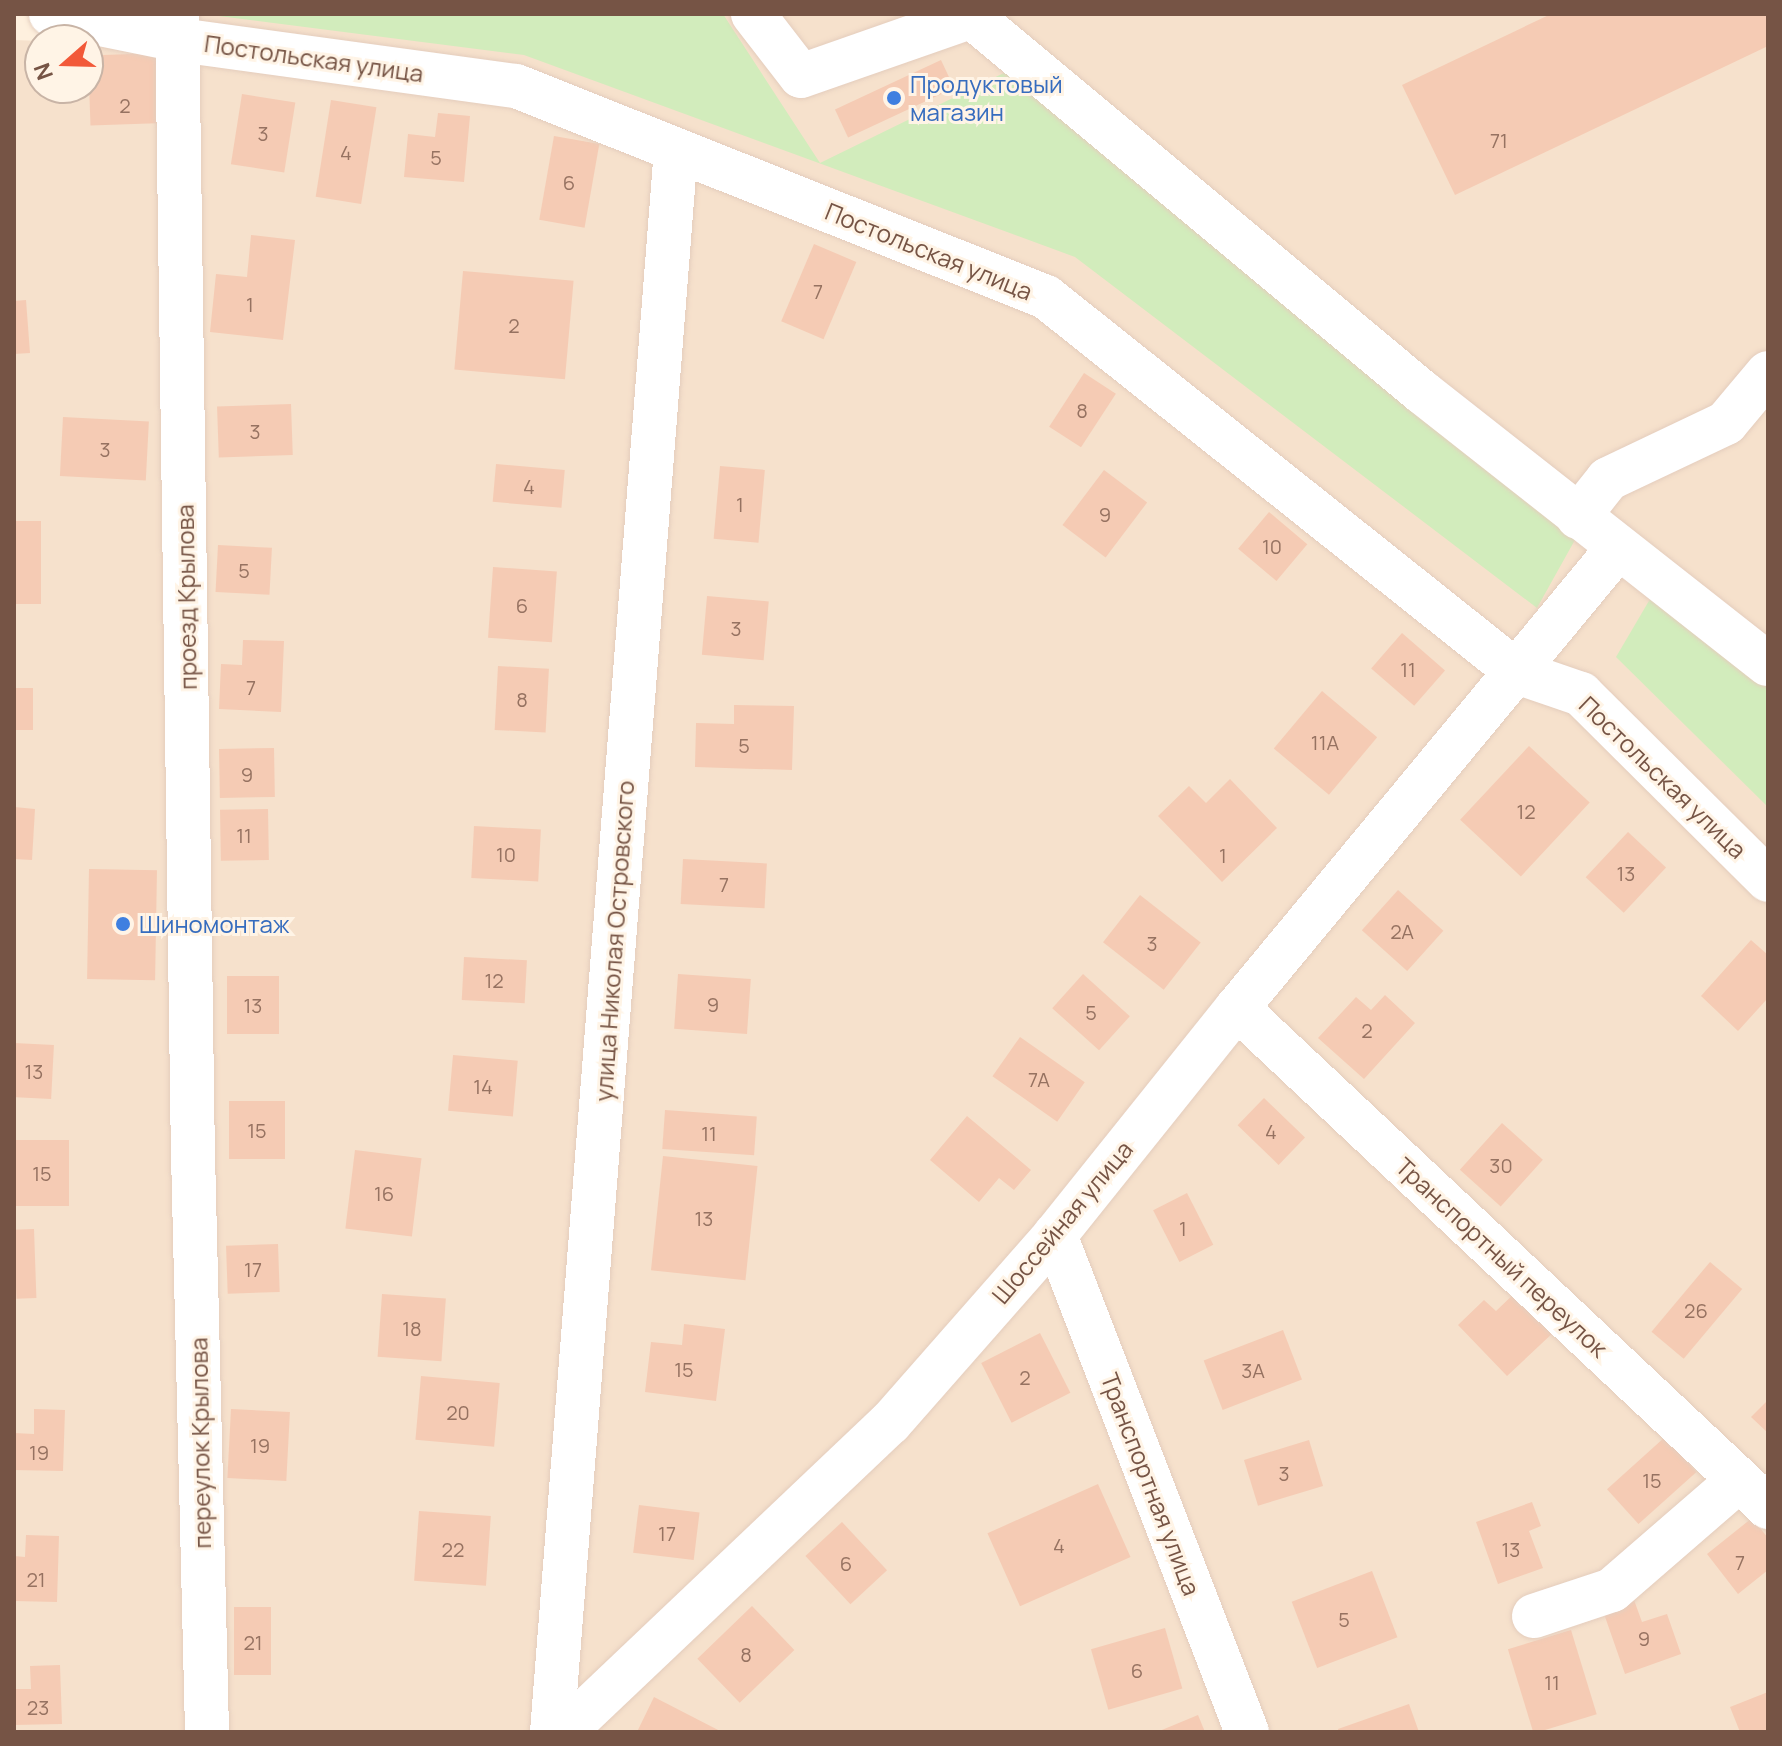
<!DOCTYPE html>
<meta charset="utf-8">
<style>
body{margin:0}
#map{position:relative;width:1782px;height:1746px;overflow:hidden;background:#fef0de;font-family:Manrope,sans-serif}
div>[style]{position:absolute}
.residential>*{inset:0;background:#f6e1cc}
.green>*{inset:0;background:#d2ecbc}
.building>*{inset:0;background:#f5cbb4;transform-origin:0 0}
.roads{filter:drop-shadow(0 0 2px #e4cdbd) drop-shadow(0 0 2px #e4cdbd)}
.minor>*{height:44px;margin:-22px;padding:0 22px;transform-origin:22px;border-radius:22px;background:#fff}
.dots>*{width:22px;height:22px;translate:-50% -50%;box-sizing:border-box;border:4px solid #fff4e6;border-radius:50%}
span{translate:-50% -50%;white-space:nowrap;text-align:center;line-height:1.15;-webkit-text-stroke:6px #fff4e6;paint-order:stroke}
.number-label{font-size:20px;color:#967261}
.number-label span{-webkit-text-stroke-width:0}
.street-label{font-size:24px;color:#765445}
.shop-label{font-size:24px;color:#366cbe}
.left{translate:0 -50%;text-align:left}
.frame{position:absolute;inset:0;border:16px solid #765445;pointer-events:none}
.north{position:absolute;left:24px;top:24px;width:80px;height:80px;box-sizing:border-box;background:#fff4e6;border:2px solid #c8b4a6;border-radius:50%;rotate:250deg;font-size:22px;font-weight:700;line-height:32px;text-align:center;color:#765445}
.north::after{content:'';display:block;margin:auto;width:28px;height:36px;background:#f25939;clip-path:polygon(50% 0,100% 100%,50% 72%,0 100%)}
</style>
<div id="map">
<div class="residential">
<div style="clip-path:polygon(156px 14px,1768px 14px,1768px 1732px,14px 1732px,14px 40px,40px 41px,40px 88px,88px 88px,88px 43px)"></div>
</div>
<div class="green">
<div style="clip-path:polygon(203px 14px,723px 14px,820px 163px,1016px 67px,1576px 538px,1537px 608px,1075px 257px,524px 55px)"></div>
<div style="clip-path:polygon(1653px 594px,1768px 681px,1768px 807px,1616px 657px)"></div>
</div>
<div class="building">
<div style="clip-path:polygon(1551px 14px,1768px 14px,1768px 46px,1455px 195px,1402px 85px)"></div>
<div style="left:161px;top:53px;width:70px;height:73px;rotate:88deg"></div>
<div style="left:941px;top:60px;width:31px;height:117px;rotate:65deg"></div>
<div style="left:242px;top:94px;width:54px;height:71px;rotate:9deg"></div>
<div style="left:331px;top:100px;width:46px;height:98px;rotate:9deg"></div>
<div style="clip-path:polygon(438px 113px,470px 116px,464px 182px,404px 177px,408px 134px,435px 137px)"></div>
<div style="left:554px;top:136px;width:46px;height:85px;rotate:10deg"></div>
<div style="clip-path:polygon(251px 235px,295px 240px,283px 340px,210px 332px,216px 274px,247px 277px)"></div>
<div style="left:814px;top:244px;width:46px;height:84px;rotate:23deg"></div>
<div style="left:463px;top:271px;width:111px;height:99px;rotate:5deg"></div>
<div style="clip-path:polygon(26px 300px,30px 353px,14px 354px,14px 301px)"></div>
<div style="left:1084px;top:373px;width:38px;height:64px;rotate:33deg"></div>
<div style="left:291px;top:404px;width:51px;height:74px;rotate:88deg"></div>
<div style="left:63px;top:417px;width:86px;height:59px;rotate:3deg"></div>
<div style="left:496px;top:464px;width:69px;height:38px;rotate:5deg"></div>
<div style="left:720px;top:466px;width:45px;height:73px;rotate:5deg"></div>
<div style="left:1104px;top:470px;width:54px;height:69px;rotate:37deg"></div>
<div style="left:1269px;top:512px;width:50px;height:48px;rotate:40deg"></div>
<div style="left:41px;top:521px;width:83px;height:27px;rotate:90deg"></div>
<div style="left:218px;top:545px;width:54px;height:47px;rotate:3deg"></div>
<div style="left:493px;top:567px;width:64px;height:71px;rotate:4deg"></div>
<div style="left:707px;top:596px;width:62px;height:59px;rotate:5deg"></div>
<div style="left:1402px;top:633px;width:57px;height:47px;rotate:41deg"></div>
<div style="clip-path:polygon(243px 640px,284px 641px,281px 712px,219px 709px,221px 664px,242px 665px)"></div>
<div style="left:498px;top:666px;width:51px;height:64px;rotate:3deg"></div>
<div style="left:14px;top:688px;width:19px;height:42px"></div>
<div style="left:1322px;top:691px;width:72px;height:75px;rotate:40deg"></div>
<div style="clip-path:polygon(734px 705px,794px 706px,792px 770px,695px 767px,696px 723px,734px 724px)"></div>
<div style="left:1529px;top:746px;width:83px;height:101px;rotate:43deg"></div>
<div style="left:274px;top:748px;width:49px;height:55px;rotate:89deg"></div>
<div style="clip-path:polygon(1230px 779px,1277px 828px,1222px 882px,1158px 816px,1189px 786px,1206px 803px)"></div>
<div style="clip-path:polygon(14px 807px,35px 809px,32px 860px,14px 859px)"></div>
<div style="left:268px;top:809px;width:51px;height:48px;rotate:89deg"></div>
<div style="left:474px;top:826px;width:67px;height:52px;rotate:3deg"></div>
<div style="left:1628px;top:832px;width:52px;height:62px;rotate:43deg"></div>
<div style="left:683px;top:859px;width:84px;height:45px;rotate:3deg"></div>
<div style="left:89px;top:869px;width:68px;height:110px;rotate:1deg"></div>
<div style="left:1398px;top:890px;width:61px;height:54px;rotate:42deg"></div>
<div style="left:1140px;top:895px;width:77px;height:60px;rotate:38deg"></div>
<div style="clip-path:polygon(1751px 940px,1768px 955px,1768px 998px,1738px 1031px,1701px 996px)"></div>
<div style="left:464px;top:957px;width:63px;height:43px;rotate:3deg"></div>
<div style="left:678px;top:974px;width:73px;height:55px;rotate:4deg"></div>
<div style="left:1083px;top:974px;width:63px;height:46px;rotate:42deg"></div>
<div style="left:227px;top:976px;width:52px;height:58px"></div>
<div style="clip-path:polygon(1385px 995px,1415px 1023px,1364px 1079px,1318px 1038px,1356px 997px,1371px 1010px)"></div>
<div style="left:1020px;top:1037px;width:79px;height:48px;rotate:35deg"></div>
<div style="left:14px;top:1043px;width:40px;height:54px;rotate:3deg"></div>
<div style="left:453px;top:1055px;width:65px;height:56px;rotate:5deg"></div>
<div style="left:1264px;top:1098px;width:57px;height:38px;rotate:44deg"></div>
<div style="left:229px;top:1101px;width:56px;height:58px"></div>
<div style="left:665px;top:1110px;width:92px;height:39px;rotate:4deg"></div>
<div style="clip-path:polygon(967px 1116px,1031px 1170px,1014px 1190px,999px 1178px,979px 1202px,930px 1160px)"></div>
<div style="left:1502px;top:1123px;width:55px;height:63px;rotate:42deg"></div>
<div style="left:14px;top:1140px;width:55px;height:66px"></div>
<div style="left:355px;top:1150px;width:67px;height:79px;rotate:7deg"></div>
<div style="left:663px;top:1156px;width:95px;height:115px;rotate:6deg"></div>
<div style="left:1187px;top:1193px;width:58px;height:38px;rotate:63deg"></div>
<div style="left:34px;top:1229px;width:69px;height:20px;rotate:88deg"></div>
<div style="left:278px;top:1244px;width:48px;height:52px;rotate:88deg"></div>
<div style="left:1710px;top:1262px;width:42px;height:91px;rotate:40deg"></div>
<div style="clip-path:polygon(1518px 1290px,1556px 1330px,1507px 1376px,1458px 1325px,1484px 1300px,1496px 1311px)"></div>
<div style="left:382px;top:1294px;width:64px;height:63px;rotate:4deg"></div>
<div style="clip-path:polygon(684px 1324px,725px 1329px,716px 1401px,645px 1392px,651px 1342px,682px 1345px)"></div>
<div style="left:1283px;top:1330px;width:53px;height:85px;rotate:69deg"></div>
<div style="left:1040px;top:1333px;width:67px;height:66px;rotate:63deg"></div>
<div style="left:421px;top:1376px;width:79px;height:64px;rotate:5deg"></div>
<div style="clip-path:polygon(1768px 1400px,1768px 1433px,1751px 1417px)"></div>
<div style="clip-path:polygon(34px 1409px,65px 1410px,63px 1471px,14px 1470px,14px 1433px,34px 1434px)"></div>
<div style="left:231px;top:1409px;width:59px;height:69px;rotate:3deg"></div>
<div style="left:1665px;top:1437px;width:47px;height:78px;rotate:48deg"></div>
<div style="left:1309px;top:1440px;width:48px;height:68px;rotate:73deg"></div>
<div style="left:1098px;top:1484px;width:80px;height:121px;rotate:66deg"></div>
<div style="clip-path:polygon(1532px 1502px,1541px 1526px,1529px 1531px,1543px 1568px,1498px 1584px,1476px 1522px)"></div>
<div style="left:639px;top:1505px;width:61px;height:48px;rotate:7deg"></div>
<div style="left:419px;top:1511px;width:72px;height:70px;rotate:4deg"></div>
<div style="clip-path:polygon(1752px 1518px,1768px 1538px,1768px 1570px,1738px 1594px,1707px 1554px)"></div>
<div style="left:842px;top:1522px;width:66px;height:50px;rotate:47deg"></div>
<div style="clip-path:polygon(26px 1535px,59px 1536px,57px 1602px,14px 1601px,14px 1556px,25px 1557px)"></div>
<div style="left:1372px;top:1571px;width:71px;height:86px;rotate:69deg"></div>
<div style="clip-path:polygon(1634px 1600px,1642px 1622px,1667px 1614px,1681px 1654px,1625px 1674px,1603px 1611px)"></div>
<div style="left:752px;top:1606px;width:61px;height:76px;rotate:46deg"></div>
<div style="left:271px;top:1607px;width:68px;height:37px;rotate:90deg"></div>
<div style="left:1165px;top:1628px;width:63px;height:77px;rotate:74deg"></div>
<div style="left:1571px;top:1630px;width:88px;height:66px;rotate:73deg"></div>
<div style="clip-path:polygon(60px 1665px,62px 1724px,14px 1725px,14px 1689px,31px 1689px,30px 1666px)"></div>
<div style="clip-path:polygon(1768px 1692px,1768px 1732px,1740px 1732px,1730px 1707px)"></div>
<div style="clip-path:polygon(654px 1697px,722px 1732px,637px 1732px)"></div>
<div style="clip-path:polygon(1409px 1704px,1419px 1732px,1339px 1732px,1338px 1729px)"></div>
<div style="clip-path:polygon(1198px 1715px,1205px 1732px,1157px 1732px)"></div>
</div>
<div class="roads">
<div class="minor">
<div style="left:51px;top:14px;width:131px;rotate:11.5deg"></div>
<div style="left:179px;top:40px;width:340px;rotate:7.8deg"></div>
<div style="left:516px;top:86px;width:570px;rotate:21.71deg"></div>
<div style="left:1046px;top:297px;width:602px;rotate:38.53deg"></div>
<div style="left:1517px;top:672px;width:68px;rotate:19deg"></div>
<div style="left:1581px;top:694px;width:264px;rotate:44.8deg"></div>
<div style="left:177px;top:14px;width:1140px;rotate:89.2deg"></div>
<div style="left:193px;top:1154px;width:578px;rotate:88.61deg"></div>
<div style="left:753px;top:14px;width:78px;rotate:52.3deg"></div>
<div style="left:801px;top:76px;width:188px;rotate:-19.3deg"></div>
<div style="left:972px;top:17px;width:586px;rotate:39.81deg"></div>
<div style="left:1422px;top:392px;width:440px;rotate:38.2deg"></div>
<div style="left:1578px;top:517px;width:48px;rotate:-51.7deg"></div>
<div style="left:1608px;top:479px;width:131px;rotate:-25.4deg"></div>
<div style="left:1726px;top:423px;width:65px;rotate:-50deg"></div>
<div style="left:1237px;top:1008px;width:729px;rotate:43.22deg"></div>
<div style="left:1055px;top:1235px;width:533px;rotate:68.88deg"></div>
<div style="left:1534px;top:1616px;width:82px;rotate:-18.4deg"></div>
<div style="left:1612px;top:1590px;width:168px;rotate:-40.9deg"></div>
<div style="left:552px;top:1732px;width:1586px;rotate:-85.52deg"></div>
<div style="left:564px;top:1732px;width:449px;rotate:-43.5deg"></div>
<div style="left:890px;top:1423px;width:250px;rotate:-48.7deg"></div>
<div style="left:1055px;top:1235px;width:291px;rotate:-51.3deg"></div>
<div style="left:1237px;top:1008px;width:597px;rotate:-50.37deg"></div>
</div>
</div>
<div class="dots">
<div style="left:894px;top:98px;background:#3f7fe0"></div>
<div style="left:123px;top:924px;background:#3f7fe0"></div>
</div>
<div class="number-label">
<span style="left:125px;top:105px">2</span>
<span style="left:263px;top:133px">3</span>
<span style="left:1499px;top:140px">71</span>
<span style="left:346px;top:152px">4</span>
<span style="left:436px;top:157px">5</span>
<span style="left:569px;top:182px">6</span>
<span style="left:818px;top:291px">7</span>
<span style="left:250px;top:304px">1</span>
<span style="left:514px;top:325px">2</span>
<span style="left:1082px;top:410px">8</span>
<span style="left:255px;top:431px">3</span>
<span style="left:105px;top:449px">3</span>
<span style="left:529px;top:486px">4</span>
<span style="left:740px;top:504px">1</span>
<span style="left:1105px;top:514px">9</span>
<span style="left:1272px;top:546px">10</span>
<span style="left:244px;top:570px">5</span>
<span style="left:522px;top:605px">6</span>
<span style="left:736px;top:628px">3</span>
<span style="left:1408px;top:669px">11</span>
<span style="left:251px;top:687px">7</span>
<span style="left:522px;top:699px">8</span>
<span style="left:1325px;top:742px">11А</span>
<span style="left:744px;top:745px">5</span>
<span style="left:247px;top:774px">9</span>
<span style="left:1526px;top:811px">12</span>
<span style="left:244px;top:835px">11</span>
<span style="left:506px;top:854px">10</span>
<span style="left:1223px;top:855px">1</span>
<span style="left:1626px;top:873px">13</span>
<span style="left:724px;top:884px">7</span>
<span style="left:1402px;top:931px">2А</span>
<span style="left:1152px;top:943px">3</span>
<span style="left:494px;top:980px">12</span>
<span style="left:713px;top:1004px">9</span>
<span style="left:253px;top:1005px">13</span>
<span style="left:1091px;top:1012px">5</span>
<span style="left:1367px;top:1030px">2</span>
<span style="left:34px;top:1071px">13</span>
<span style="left:1039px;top:1079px">7А</span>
<span style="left:483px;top:1086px">14</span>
<span style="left:257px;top:1130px">15</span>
<span style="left:1271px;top:1131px">4</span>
<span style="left:709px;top:1133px">11</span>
<span style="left:1501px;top:1165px">30</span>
<span style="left:42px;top:1173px">15</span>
<span style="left:384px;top:1193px">16</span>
<span style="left:704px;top:1218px">13</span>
<span style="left:1183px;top:1228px">1</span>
<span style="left:253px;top:1269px">17</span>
<span style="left:1696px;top:1310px">26</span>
<span style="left:412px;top:1328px">18</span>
<span style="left:684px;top:1369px">15</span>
<span style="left:1253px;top:1370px">3А</span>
<span style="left:1025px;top:1377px">2</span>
<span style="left:458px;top:1412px">20</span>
<span style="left:260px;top:1445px">19</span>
<span style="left:39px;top:1452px">19</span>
<span style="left:1284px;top:1473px">3</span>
<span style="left:1652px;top:1480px">15</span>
<span style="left:667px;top:1533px">17</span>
<span style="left:1059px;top:1545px">4</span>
<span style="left:453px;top:1549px">22</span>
<span style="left:1511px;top:1549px">13</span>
<span style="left:1740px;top:1562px">7</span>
<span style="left:846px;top:1563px">6</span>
<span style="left:36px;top:1579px">21</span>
<span style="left:1344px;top:1619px">5</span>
<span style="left:1644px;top:1638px">9</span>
<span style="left:253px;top:1642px">21</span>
<span style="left:746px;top:1654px">8</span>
<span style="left:1137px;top:1670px">6</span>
<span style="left:1552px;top:1682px">11</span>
<span style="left:38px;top:1707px">23</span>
</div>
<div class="street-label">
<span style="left:314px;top:58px;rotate:8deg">Постольская улица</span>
<span style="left:929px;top:251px;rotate:22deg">Постольская улица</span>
<span style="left:186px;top:597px;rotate:-91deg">проезд Крылова</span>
<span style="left:1663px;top:777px;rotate:44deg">Постольская улица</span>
<span style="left:614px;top:941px;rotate:-86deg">улица Николая Островского</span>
<span style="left:1062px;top:1222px;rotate:-50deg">Шоссейная улица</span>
<span style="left:1502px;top:1257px;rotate:43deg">Транспортный переулок</span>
<span style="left:200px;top:1443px;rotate:-91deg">переулок Крылова</span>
<span style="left:1151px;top:1484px;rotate:69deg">Транспортная улица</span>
</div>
<div class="shop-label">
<span class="left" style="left:910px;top:98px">Продуктовый<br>магазин</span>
<span class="left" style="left:139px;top:924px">Шиномонтаж</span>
</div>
<div class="frame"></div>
<div class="north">N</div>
</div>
